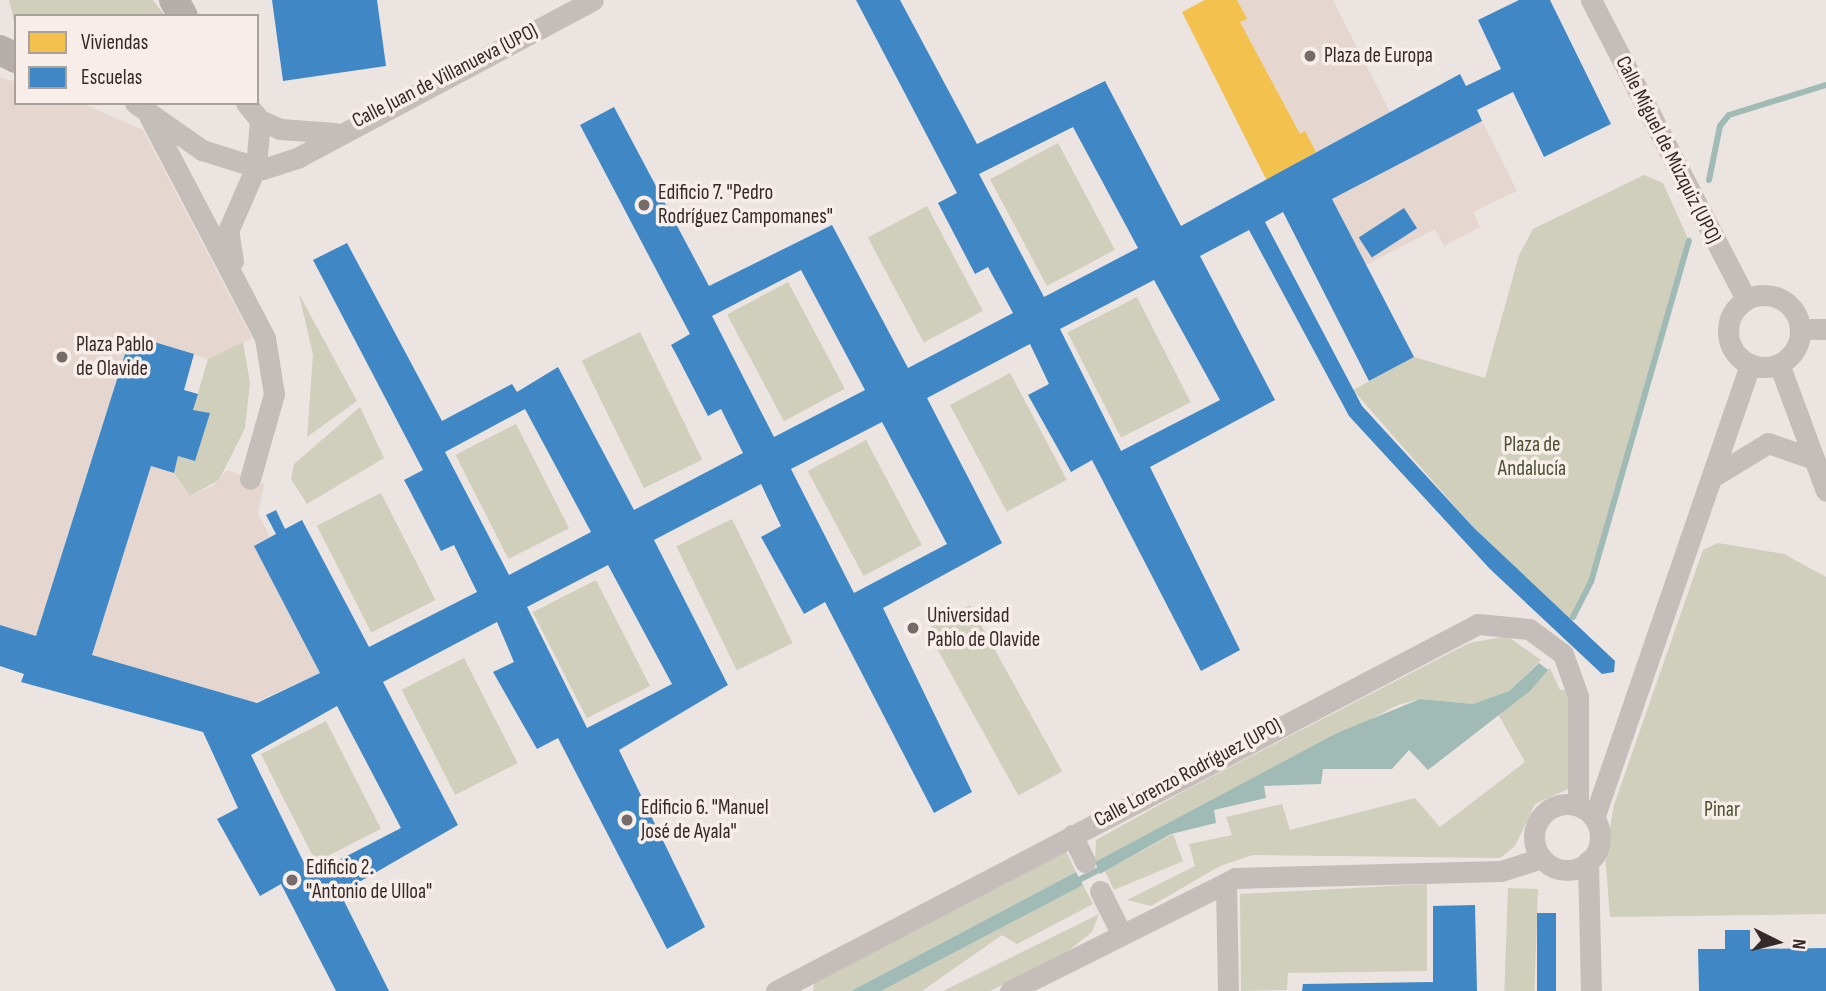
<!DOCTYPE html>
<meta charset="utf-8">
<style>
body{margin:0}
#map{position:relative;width:1826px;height:991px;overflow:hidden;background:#ece4e1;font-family:"Sofia Sans Condensed",sans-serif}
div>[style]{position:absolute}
.green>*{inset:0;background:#cfcfbc;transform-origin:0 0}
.plaza>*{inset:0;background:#e5d6cf}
.water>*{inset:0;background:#a0bbb6}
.homes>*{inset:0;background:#f2c14e}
.schools>*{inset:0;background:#3f88c5;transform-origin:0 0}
.stream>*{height:6px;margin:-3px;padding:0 3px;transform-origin:3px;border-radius:3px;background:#a0bbb6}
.street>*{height:21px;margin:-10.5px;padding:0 10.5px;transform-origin:10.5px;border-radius:10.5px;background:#c5bdba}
.street>.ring{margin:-10.5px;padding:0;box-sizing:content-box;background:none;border:21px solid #c5bdba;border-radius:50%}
.secondary>*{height:30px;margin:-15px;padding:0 15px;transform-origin:15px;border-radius:15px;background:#b6aeab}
.dots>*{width:19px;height:19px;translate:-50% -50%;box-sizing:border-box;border:4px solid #f8eee9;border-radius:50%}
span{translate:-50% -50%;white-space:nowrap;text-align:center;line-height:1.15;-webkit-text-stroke:7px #f8eee9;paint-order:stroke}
.poi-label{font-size:21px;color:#352a29}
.left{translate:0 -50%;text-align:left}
.street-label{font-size:21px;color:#352a29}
.park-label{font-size:21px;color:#4a512f}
.legend{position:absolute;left:14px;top:14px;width:245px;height:91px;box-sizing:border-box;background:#f8eee9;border:2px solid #aaa09c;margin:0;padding:9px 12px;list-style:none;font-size:21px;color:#352a29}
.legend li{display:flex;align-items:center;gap:14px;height:35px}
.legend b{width:35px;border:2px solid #aaa09c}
.north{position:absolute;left:1742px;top:907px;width:70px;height:70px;-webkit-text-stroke:5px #f8eee9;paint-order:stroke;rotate:96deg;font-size:19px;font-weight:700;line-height:28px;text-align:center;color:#352a29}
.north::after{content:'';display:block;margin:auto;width:24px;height:32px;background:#352a29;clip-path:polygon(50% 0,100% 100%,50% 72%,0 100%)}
</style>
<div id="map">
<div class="green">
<div style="clip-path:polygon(9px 0,153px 0,165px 16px,16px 16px,16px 29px)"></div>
<div style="left:1058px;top:143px;width:121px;height:77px;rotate:62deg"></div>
<div style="clip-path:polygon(1644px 175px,1663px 183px,1689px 241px,1591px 582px,1570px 622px,1474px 528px,1353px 390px,1414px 357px,1485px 378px,1519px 255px,1533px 229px)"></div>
<div style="left:927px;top:206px;width:119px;height:67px;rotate:62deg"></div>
<div style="left:788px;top:282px;width:121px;height:69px;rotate:62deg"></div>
<div style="clip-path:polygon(299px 294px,357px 401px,307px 437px,313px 355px)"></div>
<div style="left:1137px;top:297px;width:118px;height:78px;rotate:63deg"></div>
<div style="left:640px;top:332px;width:142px;height:65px;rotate:64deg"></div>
<div style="clip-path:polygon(243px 342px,250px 383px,245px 428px,219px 480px,190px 496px,174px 473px,178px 456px,195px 461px,209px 413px,193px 410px,208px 359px)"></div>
<div style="left:1010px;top:373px;width:121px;height:68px;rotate:62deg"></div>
<div style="clip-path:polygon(360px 407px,384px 458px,307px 504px,291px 479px,294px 464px)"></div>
<div style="left:516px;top:424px;width:117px;height:68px;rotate:63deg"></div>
<div style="left:866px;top:440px;width:119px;height:66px;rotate:62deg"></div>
<div style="left:381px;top:493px;width:120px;height:72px;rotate:63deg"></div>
<div style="left:732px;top:519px;width:138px;height:62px;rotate:64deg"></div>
<div style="clip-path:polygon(1718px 543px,1784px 554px,1826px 577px,1826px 914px,1610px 917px,1605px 855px,1614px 805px,1703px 550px)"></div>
<div style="left:596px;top:580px;width:119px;height:71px;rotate:63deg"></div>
<div style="left:970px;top:605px;width:190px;height:50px;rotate:61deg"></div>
<div style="clip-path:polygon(1507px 636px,1541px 660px,1509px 691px,1473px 704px,1420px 699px,1398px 705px,1095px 862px,1096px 840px,1186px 790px,1469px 643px)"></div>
<div style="left:464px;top:658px;width:118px;height:70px;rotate:63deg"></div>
<div style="clip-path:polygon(1550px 668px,1560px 690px,1569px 690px,1568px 789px,1535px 804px,1515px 846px,1500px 858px,1253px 855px,1220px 866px,1151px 906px,1127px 900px,1195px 866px,1189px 844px,1232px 835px,1226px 817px,1282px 804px,1290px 830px,1415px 798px,1440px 827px,1525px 762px,1498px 714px)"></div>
<div style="left:326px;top:721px;width:121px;height:73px;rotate:63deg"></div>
<div style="clip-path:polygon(1173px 834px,1183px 861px,1114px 890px,1105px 871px)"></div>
<div style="clip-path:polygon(1066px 851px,1076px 872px,851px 991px,813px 991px,814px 982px)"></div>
<div style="clip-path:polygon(1427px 884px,1427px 971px,1288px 973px,1287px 990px,1241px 991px,1240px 894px)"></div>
<div style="clip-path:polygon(1083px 885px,1093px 904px,1017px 944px,1002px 935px,922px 991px,881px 991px)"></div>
<div style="left:1508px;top:888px;width:30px;height:103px;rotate:2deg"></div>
<div style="clip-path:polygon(1099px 914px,1092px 932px,1063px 955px,990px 991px,943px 991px)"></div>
</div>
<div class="plaza">
<div style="clip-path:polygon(1237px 0,1333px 0,1390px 112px,1316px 152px,1305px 131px,1300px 134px,1240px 22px,1246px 19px)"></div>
<div style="clip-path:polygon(0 77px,16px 82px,16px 103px,81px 103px,143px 130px,252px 338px,208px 359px,131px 335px,36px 636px,0 625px)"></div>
<div style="clip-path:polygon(1482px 121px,1517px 191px,1473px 212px,1480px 227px,1444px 246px,1435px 229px,1366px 265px,1332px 199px)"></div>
<div style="clip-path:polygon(151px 466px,174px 473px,190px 496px,213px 486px,227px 470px,264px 484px,258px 514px,270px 537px,254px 546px,320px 673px,251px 704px,92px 655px)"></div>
</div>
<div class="water">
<div style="clip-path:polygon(1539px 663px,1548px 670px,1530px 691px,1428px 770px,1409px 750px,1392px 769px,1323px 769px,1321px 784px,1264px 786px,1266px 798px,1214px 810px,1216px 823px,1171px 834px,1100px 874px,1095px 862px,1337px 733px,1420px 699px,1473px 704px,1509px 691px)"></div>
<div style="clip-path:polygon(1076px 872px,1083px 885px,881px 991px,851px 991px)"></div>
</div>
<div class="homes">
<div style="clip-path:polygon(1205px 0,1237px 0,1247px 19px,1240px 22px,1300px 134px,1305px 131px,1316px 152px,1267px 181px,1182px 12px)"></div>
</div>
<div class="schools">
<div style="clip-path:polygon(272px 0,377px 0,386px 66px,283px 81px)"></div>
<div style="clip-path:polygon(evenodd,856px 0,900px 0,977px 144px,1105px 81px,1181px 226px,1460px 74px,1466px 86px,1501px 69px,1478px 20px,1519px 0,1550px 0,1611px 124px,1544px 157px,1513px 92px,1477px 110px,1482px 121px,1332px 199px,1414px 357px,1369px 381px,1283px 212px,1265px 222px,1362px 406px,1474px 528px,1615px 661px,1614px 672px,1602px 674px,1490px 569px,1349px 416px,1249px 230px,1200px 256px,1275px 400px,1150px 467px,1240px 650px,1201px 671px,1092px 460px,1071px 472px,1028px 395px,1049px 384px,1030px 344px,927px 398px,1002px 543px,883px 608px,972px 792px,934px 813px,825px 602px,804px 614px,761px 537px,781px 526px,761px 484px,654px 540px,728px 685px,619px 750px,705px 927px,667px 949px,558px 738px,537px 749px,493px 672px,514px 662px,497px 622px,383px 682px,458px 825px,340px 893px,389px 991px,336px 991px,281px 884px,260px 896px,217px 819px,238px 808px,203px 732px,21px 682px,24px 674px,0 666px,0 625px,36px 636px,131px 335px,194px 354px,184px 390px,198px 394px,193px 410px,210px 413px,195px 461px,178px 456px,174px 473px,151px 466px,92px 655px,257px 703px,320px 673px,254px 546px,276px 534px,266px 515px,276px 510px,285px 529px,302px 520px,369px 647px,477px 592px,454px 545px,441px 551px,409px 489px,404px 480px,423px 470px,313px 260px,347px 243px,442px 421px,512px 384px,517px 392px,558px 367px,634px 510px,743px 453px,721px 409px,708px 416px,676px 354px,671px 345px,690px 334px,580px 125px,614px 107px,709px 286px,832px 225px,908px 368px,1013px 313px,988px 267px,975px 274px,938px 203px,957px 193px,856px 0,1073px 127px,1138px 248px,1044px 297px,979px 174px,1073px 127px,856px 0,801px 270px,865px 390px,774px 437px,712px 316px,801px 270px,856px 0,1154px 280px,1220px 400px,1121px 451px,1060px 329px,1154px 280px,856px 0,525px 409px,591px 532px,509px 575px,445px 452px,525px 409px,856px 0,882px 422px,947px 544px,854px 593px,791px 469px,882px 422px,856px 0,608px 565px,672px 684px,587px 728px,527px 607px,608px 565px,856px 0,337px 706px,401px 828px,310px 875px,251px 755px,337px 706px)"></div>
<div style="left:1404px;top:208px;width:24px;height:54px;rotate:57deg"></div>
<div style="clip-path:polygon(1475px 905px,1477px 991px,1302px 991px,1303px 984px,1433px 982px,1433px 906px)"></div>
<div style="left:1537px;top:913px;width:19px;height:78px"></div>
<div style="clip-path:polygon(1725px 930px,1750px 930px,1750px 949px,1826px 948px,1826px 991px,1699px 991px,1698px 949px,1725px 949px)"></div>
</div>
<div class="stream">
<div style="left:1709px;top:180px;width:55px;rotate:-78.5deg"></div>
<div style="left:1720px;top:126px;width:14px;rotate:-51deg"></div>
<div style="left:1729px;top:115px;width:102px;rotate:-17.2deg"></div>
<div style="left:1573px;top:617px;width:39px;rotate:-63deg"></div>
<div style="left:1591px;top:582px;width:355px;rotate:-74deg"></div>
<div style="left:1073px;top:883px;width:35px;rotate:-27deg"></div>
</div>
<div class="street">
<div style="left:1591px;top:0;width:337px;rotate:62.6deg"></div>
<div style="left:135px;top:103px;width:82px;rotate:35deg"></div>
<div style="left:202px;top:150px;width:64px;rotate:17.3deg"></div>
<div style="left:263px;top:169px;width:38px;rotate:-18deg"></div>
<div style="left:299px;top:157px;width:333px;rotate:-28.1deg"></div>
<div style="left:246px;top:103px;width:22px;rotate:51deg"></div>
<div style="left:260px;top:120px;width:22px;rotate:24deg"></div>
<div style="left:280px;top:129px;width:55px;rotate:4.2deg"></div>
<div style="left:149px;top:116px;width:250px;rotate:62.4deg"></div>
<div style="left:265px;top:338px;width:57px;rotate:80.9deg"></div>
<div style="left:274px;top:394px;width:88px;rotate:105.8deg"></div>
<div style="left:233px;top:261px;width:30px;rotate:-99deg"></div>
<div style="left:228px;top:231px;width:70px;rotate:-66.4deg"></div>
<div style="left:256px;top:167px;width:47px;rotate:-85.1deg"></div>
<div class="ring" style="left:1728px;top:295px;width:51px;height:51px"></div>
<div style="left:1800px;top:329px;width:26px"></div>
<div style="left:1779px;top:364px;width:135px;rotate:69.7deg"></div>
<div style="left:1714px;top:476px;width:63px;rotate:-31.4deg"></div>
<div style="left:1768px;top:443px;width:49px;rotate:19.2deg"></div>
<div class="ring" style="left:1534px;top:804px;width:45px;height:45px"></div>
<div style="left:1594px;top:818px;width:480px;rotate:-71deg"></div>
<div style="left:1072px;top:835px;width:30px;rotate:64deg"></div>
<div style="left:1588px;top:861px;width:130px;rotate:88.7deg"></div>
<div style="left:1100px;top:891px;width:49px;rotate:63.4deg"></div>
<div style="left:776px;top:991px;width:792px;rotate:-27.6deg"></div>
<div style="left:1478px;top:624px;width:51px;rotate:5.6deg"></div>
<div style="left:1529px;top:629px;width:42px;rotate:36.3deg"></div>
<div style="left:1563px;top:654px;width:45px;rotate:70.3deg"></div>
<div style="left:1578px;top:696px;width:109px;rotate:90deg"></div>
<div style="left:1010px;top:991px;width:241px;rotate:-26.6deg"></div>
<div style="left:1228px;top:991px;width:108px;rotate:-91.1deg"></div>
<div style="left:1226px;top:883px;width:10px;rotate:-29deg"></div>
<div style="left:1235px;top:878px;width:266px;rotate:-1.5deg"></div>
<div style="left:1501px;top:871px;width:43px;rotate:-17.6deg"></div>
</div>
<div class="secondary">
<div style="left:174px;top:0;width:18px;rotate:61deg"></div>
<div style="left:0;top:50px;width:18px;rotate:27deg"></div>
</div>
<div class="dots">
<div style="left:1310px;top:56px;background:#756b69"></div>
<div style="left:644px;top:205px;background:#756b69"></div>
<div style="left:62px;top:357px;background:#756b69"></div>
<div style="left:913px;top:628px;background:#756b69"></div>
<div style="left:627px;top:820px;background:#756b69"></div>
<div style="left:292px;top:880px;background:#756b69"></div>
</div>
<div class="poi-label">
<span class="left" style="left:1324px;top:56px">Plaza de Europa</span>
<span class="left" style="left:658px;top:205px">Edificio 7. "Pedro<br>Rodríguez Campomanes"</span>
<span class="left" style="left:76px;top:357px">Plaza Pablo<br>de Olavide</span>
<span class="left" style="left:927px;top:628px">Universidad<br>Pablo de Olavide</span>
<span class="left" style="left:641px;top:820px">Edificio 6. "Manuel<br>José de Ayala"</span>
<span class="left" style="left:306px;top:880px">Edificio 2.<br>"Antonio de Ulloa"</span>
</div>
<div class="street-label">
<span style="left:445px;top:76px;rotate:-27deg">Calle Juan de Villanueva (UPO)</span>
<span style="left:1668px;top:150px;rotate:63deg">Calle Miguel de Múzquiz (UPO)</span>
<span style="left:1188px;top:773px;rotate:-28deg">Calle Lorenzo Rodríguez (UPO)</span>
</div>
<div class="park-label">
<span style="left:1532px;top:457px">Plaza de<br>Andalucía</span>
<span style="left:1722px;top:810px">Pinar</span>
</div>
<ul class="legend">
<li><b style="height:19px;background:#f2c14e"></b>Viviendas</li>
<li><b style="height:19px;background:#3f88c5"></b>Escuelas</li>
</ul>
<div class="north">N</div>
</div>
